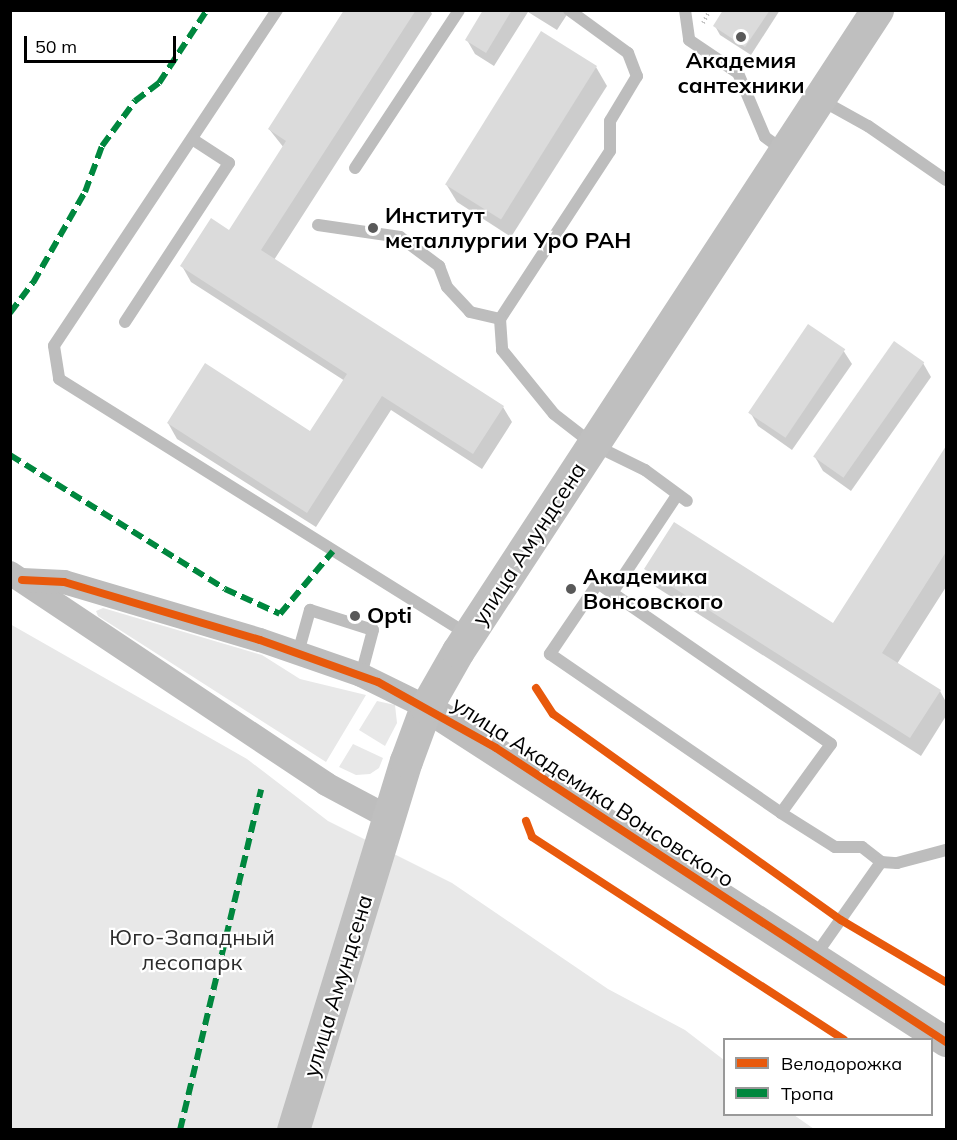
<!DOCTYPE html>
<meta charset="utf-8">
<style>
body{margin:0}
#map{position:relative;width:957px;height:1140px;overflow:hidden;background:#fff;font-family:Mulish,sans-serif}
div>[style]{position:absolute}
.green>*{inset:0;background:#e8e8e8}
.shadow>*{inset:0;background:#0003}
.building>*{inset:0;background:#dbdbdb;transform-origin:0 0}
.path>*{height:4px;margin-top:-2px;transform-origin:0;background:repeating-linear-gradient(90deg,#c2c2c2 0 1.5px,transparent 0 4.5px)}
.service>*{height:12px;margin:-6px;padding:0 6px;transform-origin:6px;border-radius:6px;background:#bdbdbd}
.minor>*{height:24px;margin:-12px;padding:0 12px;transform-origin:12px;border-radius:12px;background:#bdbdbd}
.tertiary>*{height:30px;margin:-15px;padding:0 15px;transform-origin:15px;border-radius:15px;background:#bdbdbd}
.secondary>*{height:33px;margin:-16.5px;padding:0 16.5px;transform-origin:16.5px;border-radius:16.5px;background:#bfbfbf}
.quiet>*{height:6px;margin-top:-3px;transform-origin:0;background:repeating-linear-gradient(90deg,#00873e 0 12px,transparent 0 18px)}
.cycleway>*{height:8px;margin:-4px;padding:0 4px;transform-origin:4px;border-radius:4px;background:#e8590c}
.dots>*{width:16px;height:16px;translate:-50% -50%;box-sizing:border-box;border:3px solid #fff;border-radius:50%}
span{translate:-50% -50%;white-space:nowrap;text-align:center;line-height:1.15;-webkit-text-stroke:4.5px #fff;paint-order:stroke}
.poi-label{font-size:22px;color:#000;font-weight:700}
.left{translate:0 -50%;text-align:left}
.street-label{font-size:22px;color:#000}
.park-label{font-size:22px;color:#2c2c2c}
.frame{position:absolute;inset:0;border:12px solid #000;pointer-events:none}
.legend{position:absolute;left:723px;top:1038px;width:210px;height:78px;box-sizing:border-box;background:#fff;border:2px solid #999;margin:0;padding:8px 10px;list-style:none;font-size:18px;color:#000}
.legend li{display:flex;align-items:center;gap:12px;height:30px}
.legend b{width:30px;border:2px solid #999}
.scale{position:absolute;left:24px;top:36px;width:152px;height:27px;box-sizing:border-box;border:3px solid #000;border-top:0;padding-left:8px;font-size:18px;line-height:21px;white-space:nowrap;color:#000;-webkit-text-stroke:4px #fff;paint-order:stroke}
</style>
<div id="map">
<div class="green">
<div style="clip-path:polygon(103px 608px,262px 655px,300px 679px,366px 695px,326px 762px,98px 616px,96px 611px)"></div>
<div style="clip-path:polygon(10px 624px,247px 759px,328px 821px,452px 883px,608px 989px,685px 1030px,724px 1060px,724px 1114px,794px 1115px,814px 1129px,11px 1129px)"></div>
<div style="clip-path:polygon(377px 701px,395px 705px,397px 723px,385px 746px,359px 730px)"></div>
<div style="clip-path:polygon(353px 744px,383px 758px,379px 768px,370px 774px,356px 775px,339px 767px)"></div>
</div>
<div class="shadow">
<div style="clip-path:polygon(346px 10px,430px 10px,432px 14px,274px 260px,503px 407px,512px 422px,482px 469px,391px 410px,316px 527px,177px 439px,168px 423px,311px 433px,345px 381px,191px 282px,182px 266px,229px 232px,284px 148px,269px 129px)"></div>
<div style="clip-path:polygon(485px 10px,566px 10px,568px 13px,557px 30px,528px 12px,494px 66px,475px 54px,467px 40px)"></div>
<div style="clip-path:polygon(725px 10px,780px 10px,751px 55px,720px 35px,715px 26px)"></div>
<div style="clip-path:polygon(596px 67px,607px 86px,511px 237px,457px 202px,446px 184px)"></div>
<div style="clip-path:polygon(843px 350px,852px 364px,792px 450px,758px 426px,750px 412px)"></div>
<div style="clip-path:polygon(923px 363px,931px 377px,851px 491px,823px 471px,815px 457px)"></div>
<div style="clip-path:polygon(946px 449px,946px 587px,897px 664px,940px 691px,946px 702px,946px 716px,921px 756px,656px 587px,646px 569px,834px 625px)"></div>
</div>
<div class="building">
<div style="clip-path:polygon(344px 10px,416px 10px,261px 250px,504px 406px,473px 454px,382px 396px,307px 513px,167px 423px,205px 363px,310px 431px,347px 374px,180px 266px,211px 218px,229px 230px,286px 141px,268px 129px)"></div>
<div style="clip-path:polygon(483px 10px,512px 10px,486px 53px,465px 40px)"></div>
<div style="clip-path:polygon(723px 10px,770px 10px,745px 47px,713px 26px)"></div>
<div style="left:541px;top:31px;width:66px;height:181px;rotate:32deg"></div>
<div style="left:808px;top:324px;width:45px;height:107px;rotate:34deg"></div>
<div style="left:894px;top:341px;width:37px;height:141px;rotate:35deg"></div>
<div style="clip-path:polygon(946px 446px,946px 552px,882px 653px,941px 690px,910px 738px,644px 569px,674px 522px,833px 623px)"></div>
</div>
<div class="path">
<div style="left:703px;top:23px;width:15px;rotate:-62deg"></div>
</div>
<div class="service">
<div style="left:277px;top:10px;width:403px;rotate:123.6deg"></div>
<div style="left:54px;top:346px;width:33px;rotate:81deg"></div>
<div style="left:59px;top:379px;width:483px;rotate:32deg"></div>
<div style="left:569px;top:10px;width:73px;rotate:36.1deg"></div>
<div style="left:628px;top:53px;width:25px;rotate:69deg"></div>
<div style="left:637px;top:76px;width:52px;rotate:121deg"></div>
<div style="left:610px;top:121px;width:30px;rotate:90deg"></div>
<div style="left:610px;top:151px;width:201px;rotate:123.2deg"></div>
<div style="left:500px;top:319px;width:31px;rotate:86deg"></div>
<div style="left:502px;top:350px;width:82px;rotate:50.9deg"></div>
<div style="left:554px;top:414px;width:51px;rotate:37.8deg"></div>
<div style="left:594px;top:445px;width:57px;rotate:26.1deg"></div>
<div style="left:645px;top:470px;width:52px;rotate:36.4deg"></div>
<div style="left:685px;top:10px;width:30px;rotate:82deg"></div>
<div style="left:689px;top:40px;width:59px;rotate:34deg"></div>
<div style="left:738px;top:73px;width:69px;rotate:67.1deg"></div>
<div style="left:765px;top:137px;width:24px;rotate:36deg"></div>
<div style="left:821px;top:100px;width:54px;rotate:29deg"></div>
<div style="left:868px;top:126px;width:95px;rotate:34.7deg"></div>
<div style="left:355px;top:168px;width:189px;rotate:-56.6deg"></div>
<div style="left:318px;top:225px;width:83px;rotate:8.3deg"></div>
<div style="left:400px;top:237px;width:49px;rotate:36.6deg"></div>
<div style="left:439px;top:266px;width:22px;rotate:69deg"></div>
<div style="left:447px;top:287px;width:34px;rotate:47deg"></div>
<div style="left:470px;top:312px;width:31px;rotate:13deg"></div>
<div style="left:125px;top:322px;width:190px;rotate:-56.8deg"></div>
<div style="left:229px;top:163px;width:44px;rotate:-147deg"></div>
<div style="left:612px;top:593px;width:118px;rotate:-56.4deg"></div>
<div style="left:298px;top:653px;width:45px;rotate:-74.4deg"></div>
<div style="left:310px;top:610px;width:66px;rotate:17.6deg"></div>
<div style="left:373px;top:630px;width:47px;rotate:104.9deg"></div>
<div style="left:781px;top:813px;width:85px;rotate:-54.1deg"></div>
<div style="left:831px;top:744px;width:283px;rotate:-145.4deg"></div>
<div style="left:598px;top:583px;width:86px;rotate:124.1deg"></div>
<div style="left:550px;top:654px;width:280px;rotate:34.5deg"></div>
<div style="left:781px;top:813px;width:64px;rotate:32.2deg"></div>
<div style="left:835px;top:847px;width:27px"></div>
<div style="left:862px;top:847px;width:24px;rotate:38deg"></div>
<div style="left:881px;top:862px;width:16px;rotate:4deg"></div>
<div style="left:897px;top:863px;width:51px;rotate:-14.9deg"></div>
<div style="left:815px;top:956px;width:115px;rotate:-54.9deg"></div>
</div>
<div class="minor">
<div style="left:10px;top:573px;width:380px;rotate:33.7deg"></div>
<div style="left:326px;top:784px;width:72px;rotate:28deg"></div>
<div style="left:22px;top:580px;width:42px;rotate:2.7deg"></div>
<div style="left:64px;top:582px;width:204px;rotate:16.5deg"></div>
<div style="left:260px;top:640px;width:107px;rotate:19.1deg"></div>
<div style="left:361px;top:675px;width:72px;rotate:26.2deg"></div>
</div>
<div class="tertiary">
<div style="left:426px;top:707px;width:619px;rotate:32.79deg"></div>
</div>
<div class="secondary">
<div style="left:293px;top:1130px;width:386px;rotate:-73deg"></div>
<div style="left:406px;top:761px;width:58px;rotate:-69.7deg"></div>
<div style="left:426px;top:707px;width:64px;rotate:-60.3deg"></div>
<div style="left:458px;top:651px;width:766px;rotate:-56.83deg"></div>
</div>
<div class="quiet">
<div style="left:10px;top:313px;width:38px;rotate:-53deg"></div>
<div style="left:33px;top:283px;width:105px;rotate:-60.3deg"></div>
<div style="left:85px;top:192px;width:49px;rotate:-69.7deg"></div>
<div style="left:102px;top:146px;width:56px;rotate:-53.7deg"></div>
<div style="left:135px;top:101px;width:30px;rotate:-37deg"></div>
<div style="left:159px;top:83px;width:87px;rotate:-56.7deg"></div>
<div style="left:10px;top:455px;width:253px;rotate:31.9deg"></div>
<div style="left:225px;top:589px;width:60px;rotate:24.4deg"></div>
<div style="left:280px;top:614px;width:82px;rotate:-49.9deg"></div>
<div style="left:180px;top:1130px;width:350px;rotate:-76.6deg"></div>
</div>
<div class="cycleway">
<div style="left:22px;top:580px;width:42px;rotate:2.7deg"></div>
<div style="left:64px;top:582px;width:204px;rotate:16.5deg"></div>
<div style="left:260px;top:640px;width:125px;rotate:19.6deg"></div>
<div style="left:378px;top:682px;width:135px;rotate:29.2deg"></div>
<div style="left:496px;top:748px;width:538px;rotate:33.16deg"></div>
<div style="left:536px;top:688px;width:31px;rotate:57deg"></div>
<div style="left:553px;top:714px;width:354px;rotate:35.6deg"></div>
<div style="left:841px;top:920px;width:122px;rotate:30.6deg"></div>
<div style="left:526px;top:821px;width:17px;rotate:69deg"></div>
<div style="left:532px;top:837px;width:372px;rotate:33deg"></div>
</div>
<div class="dots">
<div style="left:741px;top:37px;background:#595959"></div>
<div style="left:373px;top:228px;background:#595959"></div>
<div style="left:571px;top:589px;background:#595959"></div>
<div style="left:355px;top:616px;background:#595959"></div>
</div>
<div class="poi-label">
<span style="left:741px;top:73px">Академия<br>сантехники</span>
<span class="left" style="left:385px;top:228px">Институт<br>металлургии УрО РАН</span>
<span class="left" style="left:583px;top:589px">Академика<br>Вонсовского</span>
<span class="left" style="left:367px;top:616px">Opti</span>
</div>
<div class="street-label">
<span style="left:529px;top:544px;rotate:-57deg">улица Амундсена</span>
<span style="left:593px;top:792px;rotate:33deg">улица Академика Вонсовского</span>
<span style="left:338px;top:986px;rotate:-73deg">улица Амундсена</span>
</div>
<div class="park-label">
<span style="left:192px;top:950px">Юго-Западный<br>лесопарк</span>
</div>
<div class="frame"></div>
<ul class="legend">
<li><b style="height:8px;background:#e8590c"></b>Велодорожка</li>
<li><b style="height:8px;background:#00873e"></b>Тропа</li>
</ul>
<div class="scale">50 m</div>
</div>
